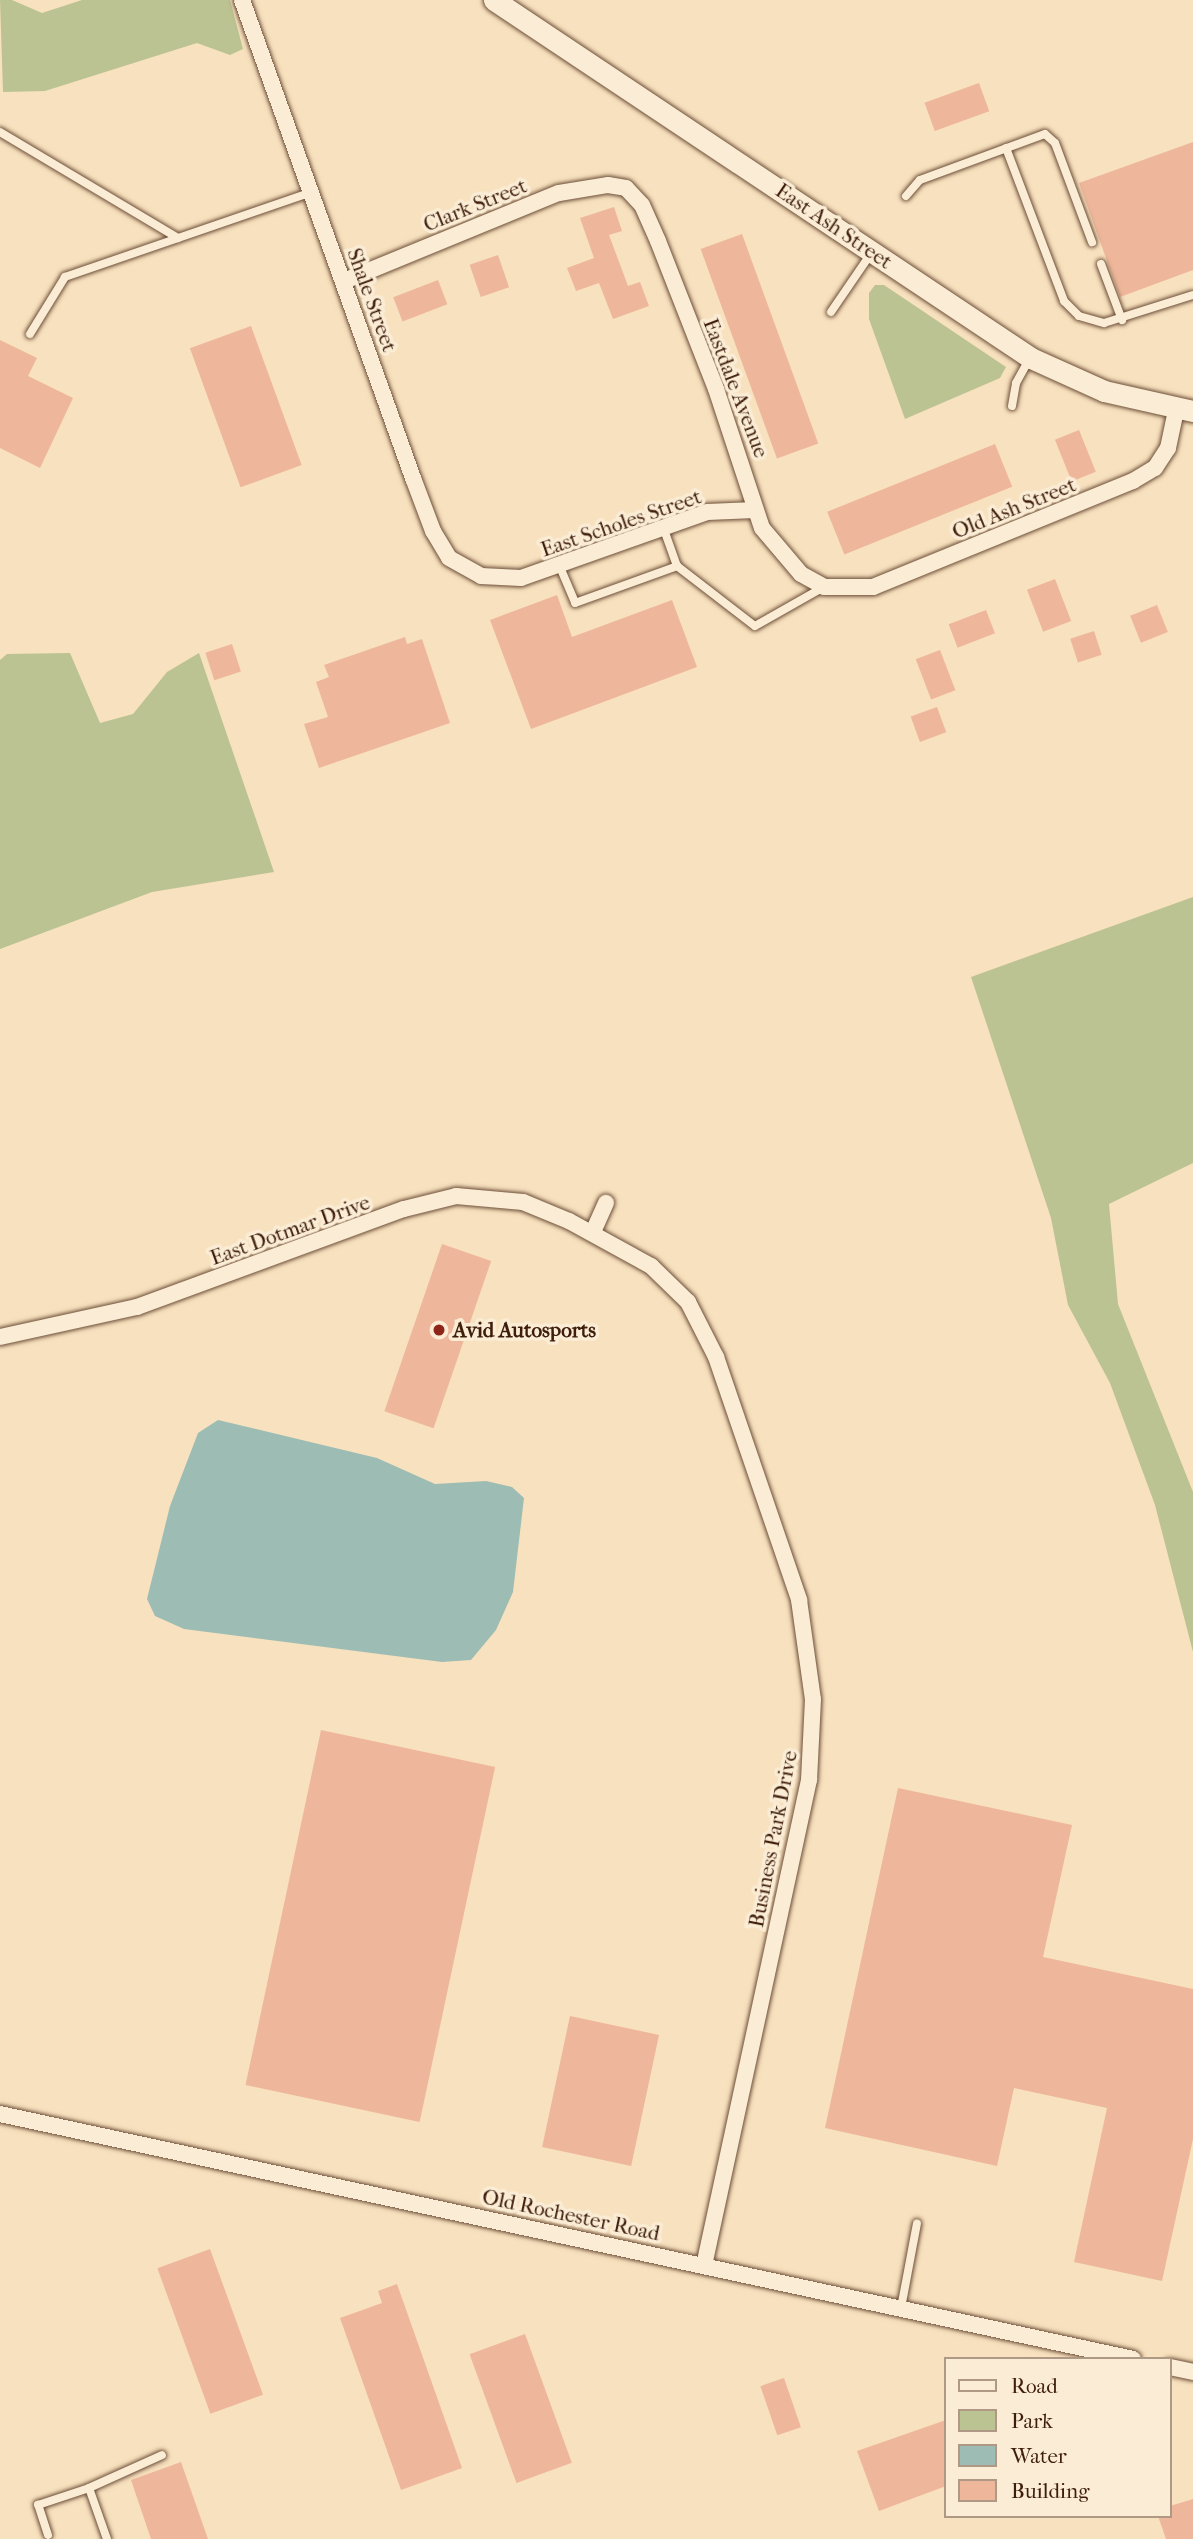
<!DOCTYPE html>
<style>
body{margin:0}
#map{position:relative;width:1193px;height:2539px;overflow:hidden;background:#f8e1be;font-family:"IM FELL French Canon",serif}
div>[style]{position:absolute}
.green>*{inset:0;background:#bcc392}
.water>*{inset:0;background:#9dbdb4}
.building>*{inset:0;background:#eeb79b;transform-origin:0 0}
.roads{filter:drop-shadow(0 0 2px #6c4e38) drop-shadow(0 0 2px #6c4e38)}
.lane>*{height:8px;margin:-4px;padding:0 4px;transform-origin:4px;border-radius:4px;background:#faecd5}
.street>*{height:16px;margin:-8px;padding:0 8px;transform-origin:8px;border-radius:8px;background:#faecd5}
.secondary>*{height:21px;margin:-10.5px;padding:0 10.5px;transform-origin:10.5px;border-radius:10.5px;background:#faecd5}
.dots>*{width:19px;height:19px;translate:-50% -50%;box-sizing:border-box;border:4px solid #faecd5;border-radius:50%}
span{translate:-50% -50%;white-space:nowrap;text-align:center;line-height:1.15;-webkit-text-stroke:7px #faecd5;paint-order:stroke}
.street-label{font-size:21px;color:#3e1d0b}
.poi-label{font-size:21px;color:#3e1d0b;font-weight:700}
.left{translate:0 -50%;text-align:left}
.legend{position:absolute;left:944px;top:2357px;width:228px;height:161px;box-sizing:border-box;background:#faecd5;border:2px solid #af9984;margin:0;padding:9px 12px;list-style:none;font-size:21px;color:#3e1d0b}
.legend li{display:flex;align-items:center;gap:14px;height:35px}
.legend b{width:35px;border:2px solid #af9984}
</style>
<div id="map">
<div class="green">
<div style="clip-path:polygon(0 0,12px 0,42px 13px,82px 0,230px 0,243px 49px,230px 55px,197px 43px,45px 91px,3px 92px)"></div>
<div style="clip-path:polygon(875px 285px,884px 285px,1006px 367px,1000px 378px,905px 419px,869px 319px,869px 293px)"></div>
<div style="clip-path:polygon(70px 653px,100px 723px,133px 714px,167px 672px,199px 653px,274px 872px,152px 892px,0 949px,0 660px,7px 654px)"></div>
<div style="clip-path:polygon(1193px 897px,1193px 1163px,1109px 1204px,1118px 1304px,1193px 1492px,1193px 1652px,1155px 1505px,1110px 1383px,1068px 1305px,1051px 1218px,971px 977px)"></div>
</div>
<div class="water">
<div style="clip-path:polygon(218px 1420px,377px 1458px,435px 1484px,486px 1481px,512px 1487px,524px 1498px,513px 1592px,496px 1630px,471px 1660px,442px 1662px,184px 1629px,155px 1616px,147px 1599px,170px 1506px,198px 1433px)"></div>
</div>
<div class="building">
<div style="left:979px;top:83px;width:30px;height:58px;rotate:70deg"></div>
<div style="clip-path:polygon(1193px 142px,1193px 270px,1120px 297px,1079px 183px)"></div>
<div style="clip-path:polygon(614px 207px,622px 231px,609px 235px,628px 286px,640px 282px,649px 306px,613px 319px,599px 283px,576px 291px,567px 268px,594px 258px,580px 218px)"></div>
<div style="left:742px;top:234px;width:223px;height:44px;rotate:70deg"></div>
<div style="left:498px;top:255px;width:34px;height:30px;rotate:71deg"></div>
<div style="left:438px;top:280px;width:26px;height:48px;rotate:69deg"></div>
<div style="left:251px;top:326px;width:148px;height:65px;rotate:70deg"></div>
<div style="clip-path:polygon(0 340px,37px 358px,28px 376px,73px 398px,40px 468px,0 448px)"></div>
<div style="left:1079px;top:430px;width:45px;height:26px;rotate:68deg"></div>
<div style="left:995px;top:444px;width:46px;height:181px;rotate:68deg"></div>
<div style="left:1055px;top:579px;width:45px;height:30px;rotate:69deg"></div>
<div style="clip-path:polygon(557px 595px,572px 637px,672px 600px,697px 667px,531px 729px,490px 620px)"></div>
<div style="left:1157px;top:605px;width:29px;height:29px;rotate:68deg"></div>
<div style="left:986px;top:610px;width:25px;height:40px;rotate:69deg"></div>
<div style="left:1094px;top:631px;width:25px;height:25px;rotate:72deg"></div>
<div style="clip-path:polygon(405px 637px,407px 644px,422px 639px,450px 723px,319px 768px,304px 724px,328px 717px,316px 682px,329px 677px,324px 665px)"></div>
<div style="left:232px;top:644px;width:29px;height:28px;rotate:72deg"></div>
<div style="left:940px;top:650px;width:43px;height:26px;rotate:69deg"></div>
<div style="left:937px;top:707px;width:27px;height:28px;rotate:70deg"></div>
<div style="left:442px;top:1244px;width:52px;height:177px;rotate:19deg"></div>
<div style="left:321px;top:1730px;width:178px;height:363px;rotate:12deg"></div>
<div style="clip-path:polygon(898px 1788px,1072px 1825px,1043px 1957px,1193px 1989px,1193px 2139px,1162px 2281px,1074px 2262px,1107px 2108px,1014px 2088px,997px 2166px,825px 2128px)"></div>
<div style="left:570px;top:2016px;width:91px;height:134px;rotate:12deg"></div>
<div style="left:210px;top:2249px;width:155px;height:56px;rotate:70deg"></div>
<div style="clip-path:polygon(397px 2284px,462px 2468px,401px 2490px,340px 2318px,382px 2303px,378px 2291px)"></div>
<div style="left:525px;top:2334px;width:137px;height:59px;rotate:70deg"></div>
<div style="left:784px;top:2378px;width:52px;height:25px;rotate:71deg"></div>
<div style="clip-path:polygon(946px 2420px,946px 2486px,879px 2511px,857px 2451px)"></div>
<div style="clip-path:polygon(181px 2462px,208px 2539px,151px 2539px,131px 2480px)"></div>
<div style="clip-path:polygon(1193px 2499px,1193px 2539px,1166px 2539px,1158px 2516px,1170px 2516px,1170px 2506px)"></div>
</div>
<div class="roads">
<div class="lane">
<div style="left:0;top:132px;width:207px;rotate:30.8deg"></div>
<div style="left:1006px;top:148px;width:164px;rotate:69.2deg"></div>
<div style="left:1064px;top:301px;width:21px;rotate:45deg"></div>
<div style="left:1079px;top:316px;width:26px;rotate:16deg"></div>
<div style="left:1104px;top:323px;width:93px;rotate:-17.5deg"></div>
<div style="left:906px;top:196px;width:21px;rotate:-49deg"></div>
<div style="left:920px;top:180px;width:133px;rotate:-20.2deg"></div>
<div style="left:1045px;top:134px;width:13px;rotate:42deg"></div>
<div style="left:1055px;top:143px;width:106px;rotate:69.5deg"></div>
<div style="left:1101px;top:264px;width:60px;rotate:69.4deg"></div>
<div style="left:831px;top:312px;width:73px;rotate:-55.7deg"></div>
<div style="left:30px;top:334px;width:67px;rotate:-58.4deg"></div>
<div style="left:65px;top:277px;width:261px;rotate:-19deg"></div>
<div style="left:1012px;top:406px;width:23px;rotate:-80deg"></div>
<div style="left:1016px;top:383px;width:26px;rotate:-61deg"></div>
<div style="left:677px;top:566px;width:98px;rotate:37.6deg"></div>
<div style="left:755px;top:626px;width:79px;rotate:-29.5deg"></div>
<div style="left:560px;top:567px;width:39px;rotate:67deg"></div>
<div style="left:575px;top:603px;width:109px;rotate:-19.9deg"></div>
<div style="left:677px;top:566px;width:41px;rotate:-109.7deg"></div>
<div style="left:901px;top:2308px;width:86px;rotate:-79.3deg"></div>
<div style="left:89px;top:2488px;width:80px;rotate:-24.3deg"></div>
<div style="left:48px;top:2535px;width:32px;rotate:-108deg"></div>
<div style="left:38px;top:2505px;width:54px;rotate:-18.4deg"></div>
<div style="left:89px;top:2488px;width:54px;rotate:70.6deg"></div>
</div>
<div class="street">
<div style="left:242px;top:0;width:508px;rotate:70.32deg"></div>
<div style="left:413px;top:478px;width:57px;rotate:69.3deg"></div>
<div style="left:433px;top:531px;width:31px;rotate:59deg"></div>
<div style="left:449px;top:558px;width:37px;rotate:29deg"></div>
<div style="left:481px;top:576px;width:40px;rotate:2.9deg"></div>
<div style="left:521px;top:578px;width:197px;rotate:-19.5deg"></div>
<div style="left:707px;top:512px;width:48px;rotate:-2.4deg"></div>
<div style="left:344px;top:281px;width:232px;rotate:-22.3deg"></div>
<div style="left:559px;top:193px;width:50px;rotate:-9.3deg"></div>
<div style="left:608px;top:185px;width:18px;rotate:9deg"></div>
<div style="left:626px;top:188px;width:23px;rotate:47deg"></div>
<div style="left:642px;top:205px;width:39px;rotate:66deg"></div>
<div style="left:658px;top:241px;width:159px;rotate:68.6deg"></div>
<div style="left:716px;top:389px;width:146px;rotate:71.7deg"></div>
<div style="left:762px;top:528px;width:60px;rotate:49.7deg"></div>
<div style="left:801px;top:574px;width:26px;rotate:29deg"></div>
<div style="left:824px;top:587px;width:49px"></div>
<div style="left:873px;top:587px;width:281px;rotate:-22.2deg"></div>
<div style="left:1133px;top:481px;width:26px;rotate:-31deg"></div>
<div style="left:1155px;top:468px;width:24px;rotate:-57deg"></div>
<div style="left:1168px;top:448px;width:40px;rotate:-78deg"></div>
<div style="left:593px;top:1232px;width:32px;rotate:-66deg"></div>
<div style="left:0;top:1337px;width:140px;rotate:-12.4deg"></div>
<div style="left:137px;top:1307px;width:284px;rotate:-20.2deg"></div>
<div style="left:404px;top:1209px;width:54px;rotate:-14deg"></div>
<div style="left:456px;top:1196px;width:67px;rotate:5.1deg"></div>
<div style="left:523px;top:1202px;width:50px;rotate:22.4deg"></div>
<div style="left:569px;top:1221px;width:94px;rotate:28.8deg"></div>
<div style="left:651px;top:1266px;width:52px;rotate:44.2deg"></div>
<div style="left:688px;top:1302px;width:62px;rotate:63deg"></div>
<div style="left:716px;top:1357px;width:257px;rotate:71.1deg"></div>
<div style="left:799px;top:1600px;width:100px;rotate:82deg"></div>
<div style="left:813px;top:1699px;width:81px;rotate:92.8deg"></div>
<div style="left:809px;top:1780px;width:496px;rotate:102.2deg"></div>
<div style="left:0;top:2114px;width:1159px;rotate:12.2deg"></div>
<div style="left:1170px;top:2367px;width:24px;rotate:12deg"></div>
</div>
<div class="secondary">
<div style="left:494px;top:0;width:645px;rotate:33.69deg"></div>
<div style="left:1031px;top:358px;width:80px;rotate:24.3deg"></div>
<div style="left:1104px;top:391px;width:91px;rotate:12.7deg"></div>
</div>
</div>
<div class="dots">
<div style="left:439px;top:1330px;background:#8f2418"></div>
</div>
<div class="street-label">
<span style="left:475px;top:205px;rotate:-22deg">Clark Street</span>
<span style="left:834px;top:226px;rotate:34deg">East Ash Street</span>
<span style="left:372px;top:300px;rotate:70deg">Shale Street</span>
<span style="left:736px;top:388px;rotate:69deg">Eastdale Avenue</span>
<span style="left:1014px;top:508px;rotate:-22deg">Old Ash Street</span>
<span style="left:621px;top:523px;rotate:-19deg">East Scholes Street</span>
<span style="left:290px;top:1230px;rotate:-20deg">East Dotmar Drive</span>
<span style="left:773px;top:1839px;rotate:-79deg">Business Park Drive</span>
<span style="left:571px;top:2215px;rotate:12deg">Old Rochester Road</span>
</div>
<div class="poi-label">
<span class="left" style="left:453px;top:1330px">Avid Autosports</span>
</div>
<ul class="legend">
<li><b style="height:9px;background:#faecd5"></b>Road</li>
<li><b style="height:19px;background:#bcc392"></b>Park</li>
<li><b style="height:19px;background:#9dbdb4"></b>Water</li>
<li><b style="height:19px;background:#eeb79b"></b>Building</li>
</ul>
</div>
